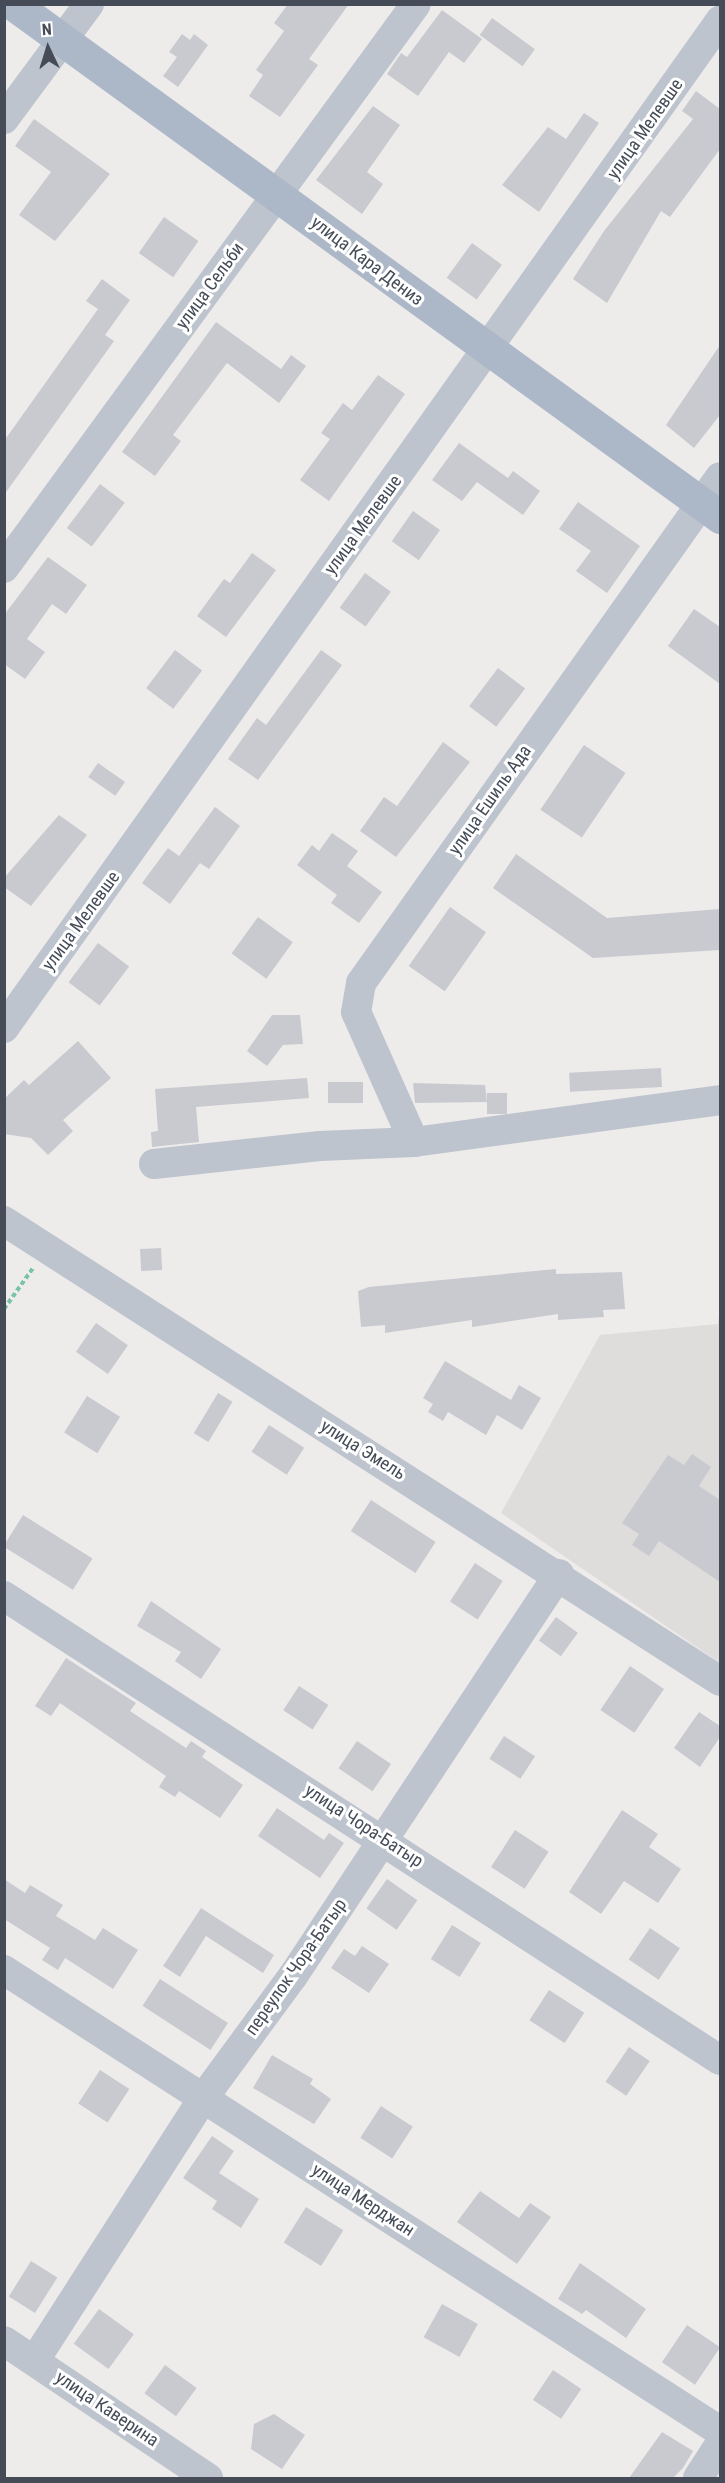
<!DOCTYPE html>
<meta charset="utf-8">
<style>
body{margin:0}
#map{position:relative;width:725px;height:2483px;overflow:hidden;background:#eeebeb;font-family:"Roboto Condensed",sans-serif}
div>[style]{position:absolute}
.education>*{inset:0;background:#dfdcdc}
.building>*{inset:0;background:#c8cad0;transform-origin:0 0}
.path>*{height:4px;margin-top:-2px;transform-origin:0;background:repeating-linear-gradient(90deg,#77c4a7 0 4.5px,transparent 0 7.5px)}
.minor>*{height:30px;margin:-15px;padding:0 15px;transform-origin:15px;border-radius:15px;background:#bdc4cd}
.major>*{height:33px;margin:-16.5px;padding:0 16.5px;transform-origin:16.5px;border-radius:16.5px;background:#acb7c8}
span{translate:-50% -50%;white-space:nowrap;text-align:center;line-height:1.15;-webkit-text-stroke:6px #fff;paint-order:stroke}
.street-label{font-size:18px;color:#454c57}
.frame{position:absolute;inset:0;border:6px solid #454c57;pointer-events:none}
.north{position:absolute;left:18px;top:18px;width:60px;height:60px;-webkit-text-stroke:4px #fff;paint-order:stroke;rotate:356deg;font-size:16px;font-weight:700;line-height:24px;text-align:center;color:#454c57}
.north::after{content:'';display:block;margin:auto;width:21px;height:27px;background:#454c57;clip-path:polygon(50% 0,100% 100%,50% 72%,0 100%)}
</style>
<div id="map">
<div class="education">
<div style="clip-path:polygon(720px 1304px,720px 1663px,501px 1513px,600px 1335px,718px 1324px)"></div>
</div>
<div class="building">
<div style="clip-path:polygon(288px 4px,349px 4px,309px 59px,318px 65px,280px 117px,249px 96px,263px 75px,256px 70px,284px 31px,274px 23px)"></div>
<div style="clip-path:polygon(442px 10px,482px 39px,464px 63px,449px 52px,418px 96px,387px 74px,401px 53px,407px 57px)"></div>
<div style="left:492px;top:18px;width:53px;height:21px;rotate:36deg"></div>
<div style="clip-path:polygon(182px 34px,190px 40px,194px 34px,208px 45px,178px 87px,163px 76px,177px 57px,169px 52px)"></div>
<div style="clip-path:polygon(696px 91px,720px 109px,720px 149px,670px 217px,661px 211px,607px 303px,573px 279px,604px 231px,693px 119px,682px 111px)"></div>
<div style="clip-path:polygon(373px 106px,400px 125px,367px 172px,383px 184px,362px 214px,316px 180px)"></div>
<div style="clip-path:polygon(584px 113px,599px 123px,539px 212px,502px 185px,548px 127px,566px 139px)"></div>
<div style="clip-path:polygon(34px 119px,110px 174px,55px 241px,19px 215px,51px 172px,15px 146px)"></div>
<div style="left:164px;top:217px;width:42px;height:44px;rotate:35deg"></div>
<div style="left:472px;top:243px;width:37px;height:43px;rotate:36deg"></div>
<div style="clip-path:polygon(102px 279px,130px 300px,105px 335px,114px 341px,4px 495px,4px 441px,98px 309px,86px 301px)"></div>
<div style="clip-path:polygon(216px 322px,281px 369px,291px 355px,306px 366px,279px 403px,227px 363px,173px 435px,181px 441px,155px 476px,122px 452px)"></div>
<div style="clip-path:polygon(720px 345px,720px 415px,694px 448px,666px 425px)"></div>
<div style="clip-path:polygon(378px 375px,405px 394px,329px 501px,300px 480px,330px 439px,321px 433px,343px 403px,352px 410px)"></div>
<div style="clip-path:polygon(459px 443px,508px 478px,513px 471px,540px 491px,523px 515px,477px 482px,462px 501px,432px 480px)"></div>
<div style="left:100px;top:484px;width:31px;height:55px;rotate:37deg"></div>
<div style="clip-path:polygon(578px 502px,640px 546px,607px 593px,576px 571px,591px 551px,559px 529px)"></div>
<div style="left:413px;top:511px;width:33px;height:37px;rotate:35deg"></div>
<div style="clip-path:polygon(252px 553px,276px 570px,226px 637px,197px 616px,224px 579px,230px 583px)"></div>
<div style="clip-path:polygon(48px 557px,87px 585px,66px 614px,52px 604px,27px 639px,45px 652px,25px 679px,4px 664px,4px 615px)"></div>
<div style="left:365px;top:573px;width:32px;height:43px;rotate:36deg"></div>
<div style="clip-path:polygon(694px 609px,720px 627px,720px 684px,668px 646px)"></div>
<div style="left:175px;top:650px;width:34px;height:48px;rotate:37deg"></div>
<div style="clip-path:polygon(321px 650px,342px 665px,258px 780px,228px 759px,257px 718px,266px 725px)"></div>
<div style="left:498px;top:668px;width:34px;height:48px;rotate:37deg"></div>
<div style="clip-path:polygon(443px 742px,470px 762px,396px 857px,360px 831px,384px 797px,397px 806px)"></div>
<div style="left:584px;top:745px;width:50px;height:78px;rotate:34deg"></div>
<div style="left:98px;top:763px;width:33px;height:17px;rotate:35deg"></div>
<div style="clip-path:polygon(215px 807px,240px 826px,209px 869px,200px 863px,170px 904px,142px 883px,168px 848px,179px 856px)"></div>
<div style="clip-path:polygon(59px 815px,87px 835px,31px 906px,4px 887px,4px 878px)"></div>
<div style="clip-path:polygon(332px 833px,358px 851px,347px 866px,382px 892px,359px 923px,331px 903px,337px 895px,297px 865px,312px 845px,319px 851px)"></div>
<div style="clip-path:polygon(516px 854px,607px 918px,720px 909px,720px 950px,593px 958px,493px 888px)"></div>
<div style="left:450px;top:907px;width:44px;height:72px;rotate:35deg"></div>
<div style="left:258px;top:917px;width:43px;height:45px;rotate:36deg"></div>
<div style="left:98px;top:943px;width:39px;height:49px;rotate:37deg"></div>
<div style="clip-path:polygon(272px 1015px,300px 1015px,303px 1044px,283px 1045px,267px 1066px,247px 1051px)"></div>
<div style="clip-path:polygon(78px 1041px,111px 1078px,63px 1120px,73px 1131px,48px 1155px,31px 1138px,4px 1134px,4px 1099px,24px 1080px,29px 1085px)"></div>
<div style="left:661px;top:1068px;width:19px;height:92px;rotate:87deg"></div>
<div style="clip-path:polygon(307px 1078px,309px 1098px,196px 1107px,199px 1142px,152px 1147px,151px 1132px,158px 1131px,155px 1089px)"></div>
<div style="left:363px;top:1082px;width:21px;height:35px;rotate:90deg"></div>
<div style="clip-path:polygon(413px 1083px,485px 1085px,487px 1102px,415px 1103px)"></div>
<div style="left:487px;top:1093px;width:20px;height:21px"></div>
<div style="left:161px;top:1248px;width:22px;height:21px;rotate:87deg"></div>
<div style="clip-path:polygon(556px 1269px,556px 1274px,622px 1272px,625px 1309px,603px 1310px,604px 1317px,558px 1320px,558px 1314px,472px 1327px,472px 1320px,385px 1333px,385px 1325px,361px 1327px,358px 1291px,369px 1287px)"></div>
<div style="left:96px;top:1323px;width:39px;height:35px;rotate:35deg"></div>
<div style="clip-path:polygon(445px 1361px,511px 1400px,519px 1385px,541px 1398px,522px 1430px,497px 1415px,486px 1435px,448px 1412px,443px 1421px,428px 1412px,433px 1404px,423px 1398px)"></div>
<div style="left:218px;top:1393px;width:17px;height:47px;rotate:31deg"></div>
<div style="left:87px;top:1396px;width:39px;height:43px;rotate:32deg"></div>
<div style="left:269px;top:1425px;width:42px;height:32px;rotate:33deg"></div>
<div style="clip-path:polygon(692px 1454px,711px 1467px,699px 1486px,720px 1500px,720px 1582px,659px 1541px,649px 1556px,632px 1545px,639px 1534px,622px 1523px,668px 1455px,684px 1465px)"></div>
<div style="left:371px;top:1500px;width:77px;height:37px;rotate:33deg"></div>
<div style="left:23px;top:1515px;width:82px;height:37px;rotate:32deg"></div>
<div style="left:475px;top:1563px;width:33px;height:46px;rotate:33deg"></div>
<div style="clip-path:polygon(151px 1601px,221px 1649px,201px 1679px,175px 1661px,181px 1652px,137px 1626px)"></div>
<div style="left:556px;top:1617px;width:27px;height:29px;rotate:36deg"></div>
<div style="clip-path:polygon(66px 1658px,136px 1703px,130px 1711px,186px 1748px,191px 1741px,206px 1751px,202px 1757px,243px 1785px,220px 1818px,179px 1791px,175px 1797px,159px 1787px,166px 1776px,60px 1703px,51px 1716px,35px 1706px)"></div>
<div style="left:630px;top:1666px;width:41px;height:53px;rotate:34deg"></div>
<div style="left:299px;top:1686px;width:35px;height:29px;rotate:33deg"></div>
<div style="clip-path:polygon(699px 1712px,720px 1726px,720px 1737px,700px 1767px,674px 1748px)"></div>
<div style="left:504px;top:1736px;width:37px;height:27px;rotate:33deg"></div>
<div style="left:357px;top:1741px;width:41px;height:33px;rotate:34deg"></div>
<div style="clip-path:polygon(277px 1808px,324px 1840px,329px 1833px,344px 1843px,320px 1878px,258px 1836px)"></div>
<div style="clip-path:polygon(622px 1810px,658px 1834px,649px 1847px,681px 1869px,658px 1903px,624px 1881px,601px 1914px,569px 1892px)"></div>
<div style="left:515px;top:1830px;width:40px;height:44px;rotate:33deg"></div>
<div style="clip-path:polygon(4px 1879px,25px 1893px,30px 1885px,63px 1905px,56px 1916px,95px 1940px,103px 1928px,138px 1950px,113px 1989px,65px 1958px,58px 1970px,42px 1960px,50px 1948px,4px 1919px)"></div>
<div style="left:387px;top:1879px;width:37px;height:36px;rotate:35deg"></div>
<div style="clip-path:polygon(201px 1908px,274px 1955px,263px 1973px,206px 1936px,180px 1977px,163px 1966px)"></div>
<div style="left:452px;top:1925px;width:34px;height:40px;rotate:32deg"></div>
<div style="left:650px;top:1928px;width:36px;height:38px;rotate:34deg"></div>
<div style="clip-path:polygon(362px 1946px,389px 1964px,369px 1993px,331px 1968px,344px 1949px,355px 1956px)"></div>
<div style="left:160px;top:1979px;width:81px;height:32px;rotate:33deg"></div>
<div style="left:549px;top:1990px;width:42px;height:36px;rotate:33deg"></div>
<div style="left:629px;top:2047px;width:25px;height:42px;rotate:34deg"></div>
<div style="clip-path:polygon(272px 2055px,313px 2079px,310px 2084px,331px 2099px,314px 2124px,253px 2088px)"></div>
<div style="left:100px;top:2070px;width:35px;height:40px;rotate:33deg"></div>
<div style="left:381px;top:2106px;width:38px;height:38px;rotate:33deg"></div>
<div style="clip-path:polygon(212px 2136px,234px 2151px,219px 2173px,259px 2199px,241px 2228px,212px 2209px,217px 2201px,183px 2178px)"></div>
<div style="clip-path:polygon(480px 2191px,519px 2218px,530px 2203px,551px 2217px,517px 2264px,457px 2222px)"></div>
<div style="left:306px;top:2207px;width:44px;height:42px;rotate:32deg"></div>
<div style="left:31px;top:2261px;width:31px;height:42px;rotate:32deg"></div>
<div style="clip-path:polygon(580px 2263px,646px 2309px,626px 2338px,586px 2310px,582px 2314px,558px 2299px)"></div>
<div style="left:442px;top:2304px;width:41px;height:38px;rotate:29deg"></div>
<div style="left:99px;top:2309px;width:43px;height:43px;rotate:36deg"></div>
<div style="left:687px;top:2325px;width:40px;height:45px;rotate:34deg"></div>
<div style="left:165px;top:2365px;width:39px;height:35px;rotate:36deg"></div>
<div style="left:553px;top:2370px;width:34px;height:36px;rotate:34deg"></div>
<div style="clip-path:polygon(274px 2414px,305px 2435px,282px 2469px,251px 2449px,254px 2424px)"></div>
<div style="clip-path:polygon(662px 2432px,693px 2451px,683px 2468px,673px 2478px,629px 2478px)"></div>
</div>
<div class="path">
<div style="left:4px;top:1309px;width:50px;rotate:-54.7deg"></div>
</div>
<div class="minor">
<div style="left:4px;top:119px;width:143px;rotate:-53.5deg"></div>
<div style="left:4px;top:568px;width:698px;rotate:-53.85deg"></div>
<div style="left:4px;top:1028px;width:1236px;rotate:-54.59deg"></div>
<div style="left:414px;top:1142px;width:142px;rotate:-114deg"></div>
<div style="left:356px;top:1012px;width:29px;rotate:-80deg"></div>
<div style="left:361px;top:983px;width:620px;rotate:-54.64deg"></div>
<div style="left:154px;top:1164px;width:167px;rotate:-6.2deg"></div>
<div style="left:320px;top:1146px;width:94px;rotate:-2.4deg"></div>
<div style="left:414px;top:1142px;width:309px;rotate:-7.8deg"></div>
<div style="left:4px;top:1221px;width:851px;rotate:32.72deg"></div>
<div style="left:4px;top:1596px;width:853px;rotate:32.95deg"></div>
<div style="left:4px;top:1970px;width:852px;rotate:32.78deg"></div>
<div style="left:4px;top:2341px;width:246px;rotate:33.9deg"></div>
<div style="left:35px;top:2360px;width:313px;rotate:-57.3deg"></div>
<div style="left:204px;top:2097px;width:150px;rotate:-53.7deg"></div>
<div style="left:293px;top:1976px;width:482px;rotate:-56.5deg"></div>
<div style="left:698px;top:2478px;width:40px;rotate:-57.1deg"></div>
</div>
<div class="major">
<div style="left:13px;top:4px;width:874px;rotate:35.96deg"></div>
</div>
<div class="street-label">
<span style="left:645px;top:129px;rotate:-55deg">улица Мелевше</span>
<span style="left:367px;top:261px;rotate:37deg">улица Кара Дениз</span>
<span style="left:210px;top:286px;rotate:-54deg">улица Сельби</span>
<span style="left:363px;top:525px;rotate:-54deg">улица Мелевше</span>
<span style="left:490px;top:800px;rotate:-55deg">улица Ешиль Ада</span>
<span style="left:81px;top:921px;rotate:-54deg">улица Мелевше</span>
<span style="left:363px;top:1450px;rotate:32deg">улица Эмель</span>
<span style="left:364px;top:1826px;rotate:33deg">улица Чора-Батыр</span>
<span style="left:296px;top:1967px;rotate:-55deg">переулок Чора-Батыр</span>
<span style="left:363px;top:2200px;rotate:33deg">улица Мерджан</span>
<span style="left:107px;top:2409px;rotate:34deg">улица Каверина</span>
</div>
<div class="frame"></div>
<div class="north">N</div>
</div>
